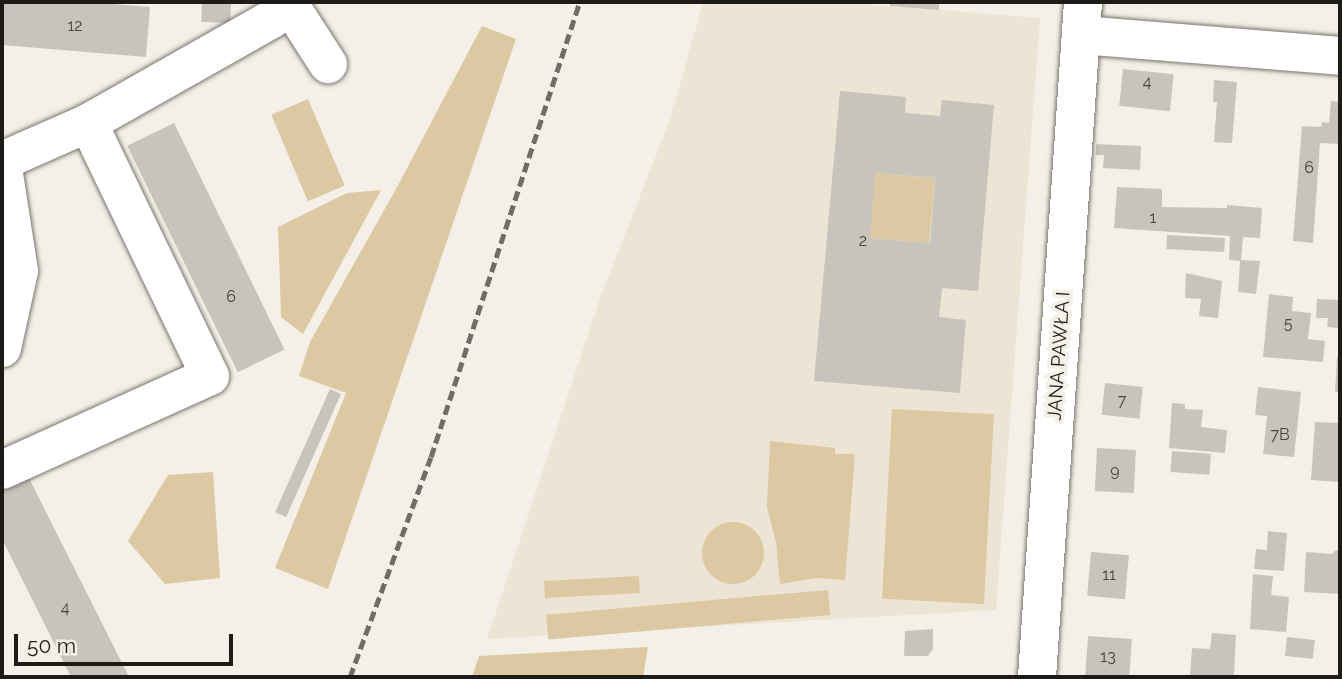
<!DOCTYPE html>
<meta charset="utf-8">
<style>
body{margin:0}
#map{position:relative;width:1342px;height:679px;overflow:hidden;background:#f4f0e8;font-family:Raleway,sans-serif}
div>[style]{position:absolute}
.built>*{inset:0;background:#ece4d5}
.green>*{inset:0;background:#dcc8a3;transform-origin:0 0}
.round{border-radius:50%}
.building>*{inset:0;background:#c8c4bc;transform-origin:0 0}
.roads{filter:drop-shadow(0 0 2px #79756f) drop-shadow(0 0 2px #79756f)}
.minor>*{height:38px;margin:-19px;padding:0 19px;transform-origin:19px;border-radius:19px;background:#fff}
.rail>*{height:5px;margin-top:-2.5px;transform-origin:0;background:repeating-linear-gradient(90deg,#706d69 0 10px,transparent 0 15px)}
span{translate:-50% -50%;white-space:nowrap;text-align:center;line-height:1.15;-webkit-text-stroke:7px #f4f0e8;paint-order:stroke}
.number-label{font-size:16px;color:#484541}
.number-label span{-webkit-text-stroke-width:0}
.street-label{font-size:19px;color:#1d1b18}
.frame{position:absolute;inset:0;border:4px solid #1d1b18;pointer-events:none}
.scale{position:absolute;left:14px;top:634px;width:219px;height:32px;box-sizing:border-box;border:4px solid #1d1b18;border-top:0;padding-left:9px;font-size:21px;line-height:24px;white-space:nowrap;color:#1d1b18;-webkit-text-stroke:5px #f4f0e8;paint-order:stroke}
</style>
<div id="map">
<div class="built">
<div style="clip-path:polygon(703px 2px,839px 2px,1040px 18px,996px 610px,487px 639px,600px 298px,670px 120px)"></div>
</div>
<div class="green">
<div style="clip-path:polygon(482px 26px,516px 39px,328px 589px,275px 568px,346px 393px,299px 376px,310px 342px,396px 189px)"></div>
<div style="left:308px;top:99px;width:94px;height:40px;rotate:67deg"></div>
<div style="left:875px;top:173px;width:60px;height:65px;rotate:5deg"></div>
<div style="clip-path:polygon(381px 190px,303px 334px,281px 317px,278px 227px,347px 193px)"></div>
<div style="left:892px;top:409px;width:102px;height:190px;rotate:3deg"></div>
<div style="clip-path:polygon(770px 441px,835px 448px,835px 454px,855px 454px,845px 580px,816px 578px,780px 584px,776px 542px,767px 507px)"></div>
<div style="clip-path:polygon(213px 472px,220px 578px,165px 584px,128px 541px,168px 475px)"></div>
<div class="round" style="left:702px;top:522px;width:62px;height:62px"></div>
<div style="left:639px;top:576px;width:17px;height:95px;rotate:87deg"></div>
<div style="left:828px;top:590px;width:25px;height:283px;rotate:85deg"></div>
<div style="clip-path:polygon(648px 647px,643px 677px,472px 677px,479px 656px)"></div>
</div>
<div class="building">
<div style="clip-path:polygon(2px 2px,90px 2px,150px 7px,146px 57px,2px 45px)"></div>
<div style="left:202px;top:2px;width:29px;height:20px;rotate:2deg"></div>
<div style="clip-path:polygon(890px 2px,939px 2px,939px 10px,890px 6px)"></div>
<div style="left:1123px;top:69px;width:51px;height:37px;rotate:6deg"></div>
<div style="clip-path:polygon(1214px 80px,1237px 82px,1232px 143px,1214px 142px,1217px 102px,1213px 102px)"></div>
<div style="clip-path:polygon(evenodd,840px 91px,906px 97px,905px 113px,940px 116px,942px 100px,994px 105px,978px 291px,942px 288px,939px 317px,966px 320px,960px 393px,814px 381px,840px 91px,875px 173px,935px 178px,930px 243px,870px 238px,875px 173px)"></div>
<div style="clip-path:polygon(1331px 101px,1340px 102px,1340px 144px,1320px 143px,1313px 243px,1293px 241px,1302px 126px,1321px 127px,1322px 122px,1329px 123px)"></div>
<div style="left:174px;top:123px;width:252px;height:52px;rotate:64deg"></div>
<div style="clip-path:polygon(1096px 144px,1141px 146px,1140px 170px,1103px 168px,1104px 155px,1096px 155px)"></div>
<div style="clip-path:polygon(1117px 187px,1162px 189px,1162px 207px,1227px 208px,1227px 205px,1262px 208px,1260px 238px,1243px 237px,1241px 260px,1260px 261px,1256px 294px,1238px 292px,1240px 261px,1229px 260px,1230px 236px,1114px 228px)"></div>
<div style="left:1167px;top:235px;width:58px;height:14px;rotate:3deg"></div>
<div style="clip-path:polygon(1186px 273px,1222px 281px,1218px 318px,1199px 316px,1201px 299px,1185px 298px)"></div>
<div style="clip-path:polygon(1269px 294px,1293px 297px,1292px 311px,1311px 313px,1308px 339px,1325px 341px,1323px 362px,1263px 357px)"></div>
<div style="clip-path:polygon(1317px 299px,1340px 300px,1338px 328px,1327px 327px,1328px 318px,1316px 318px)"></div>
<div style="clip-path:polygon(1337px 357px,1340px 357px,1340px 392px,1335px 392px)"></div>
<div style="left:1105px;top:383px;width:38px;height:32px;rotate:6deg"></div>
<div style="clip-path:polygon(1258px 387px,1301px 392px,1294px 457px,1263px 454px,1267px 416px,1255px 415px)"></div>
<div style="left:330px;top:389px;width:12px;height:135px;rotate:24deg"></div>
<div style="clip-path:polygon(1172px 403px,1185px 404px,1185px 409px,1203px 410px,1201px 427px,1227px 430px,1225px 453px,1169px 448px)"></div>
<div style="clip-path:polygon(1315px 422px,1340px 423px,1340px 482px,1311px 480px)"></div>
<div style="left:1097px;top:448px;width:39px;height:43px;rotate:3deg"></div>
<div style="left:1172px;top:451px;width:39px;height:21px;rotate:4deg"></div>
<div style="clip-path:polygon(28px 476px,129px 677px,71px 677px,2px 539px,2px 490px)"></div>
<div style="clip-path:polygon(1268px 531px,1287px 533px,1284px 571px,1254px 569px,1256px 549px,1267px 550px)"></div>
<div style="clip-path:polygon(1336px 550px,1340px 550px,1340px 594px,1304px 592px,1306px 552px,1332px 554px)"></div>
<div style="left:1091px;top:552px;width:38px;height:44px;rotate:5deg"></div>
<div style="clip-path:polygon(1253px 574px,1273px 576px,1271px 595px,1289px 597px,1286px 632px,1250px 629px)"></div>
<div style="clip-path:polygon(933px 629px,933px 649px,928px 656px,904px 656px,905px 631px)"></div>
<div style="clip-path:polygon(1212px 633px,1236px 635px,1234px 677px,1190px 677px,1192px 648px,1210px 649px)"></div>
<div style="left:1088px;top:636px;width:44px;height:41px;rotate:4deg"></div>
<div style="left:1287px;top:637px;width:28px;height:19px;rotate:6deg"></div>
</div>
<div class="roads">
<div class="minor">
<div style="left:288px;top:2px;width:74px;rotate:57.2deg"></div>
<div style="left:1081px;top:35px;width:260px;rotate:4.6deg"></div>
<div style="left:2px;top:161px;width:94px;rotate:-23.8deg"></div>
<div style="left:88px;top:123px;width:211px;rotate:-29.5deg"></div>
<div style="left:272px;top:19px;width:23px;rotate:-47deg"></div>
<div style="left:2px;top:161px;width:111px;rotate:81.2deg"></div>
<div style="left:19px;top:271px;width:79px;rotate:102.4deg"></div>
<div style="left:2px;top:470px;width:228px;rotate:-24.3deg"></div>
<div style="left:210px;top:376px;width:281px;rotate:-115.7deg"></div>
<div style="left:1037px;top:677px;width:677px;rotate:-86.1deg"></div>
</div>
</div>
<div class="rail">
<div style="left:350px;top:677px;width:234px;rotate:-69.8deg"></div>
<div style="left:431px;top:457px;width:479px;rotate:-71.9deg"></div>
</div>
<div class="number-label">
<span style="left:75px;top:26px">12</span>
<span style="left:1147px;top:82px">4</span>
<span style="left:1309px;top:168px">6</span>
<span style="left:1153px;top:218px">1</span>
<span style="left:863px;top:241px">2</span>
<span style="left:231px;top:297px">6</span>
<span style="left:1288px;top:324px">5</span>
<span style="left:1122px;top:401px">7</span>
<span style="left:1280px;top:435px">7B</span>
<span style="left:1115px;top:471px">9</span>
<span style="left:1109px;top:575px">11</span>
<span style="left:65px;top:608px">4</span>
<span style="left:1108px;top:657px">13</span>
</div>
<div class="street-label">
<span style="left:1059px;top:356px;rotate:-86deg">JANA PAWŁA I</span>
</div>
<div class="frame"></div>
<div class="scale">50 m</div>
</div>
